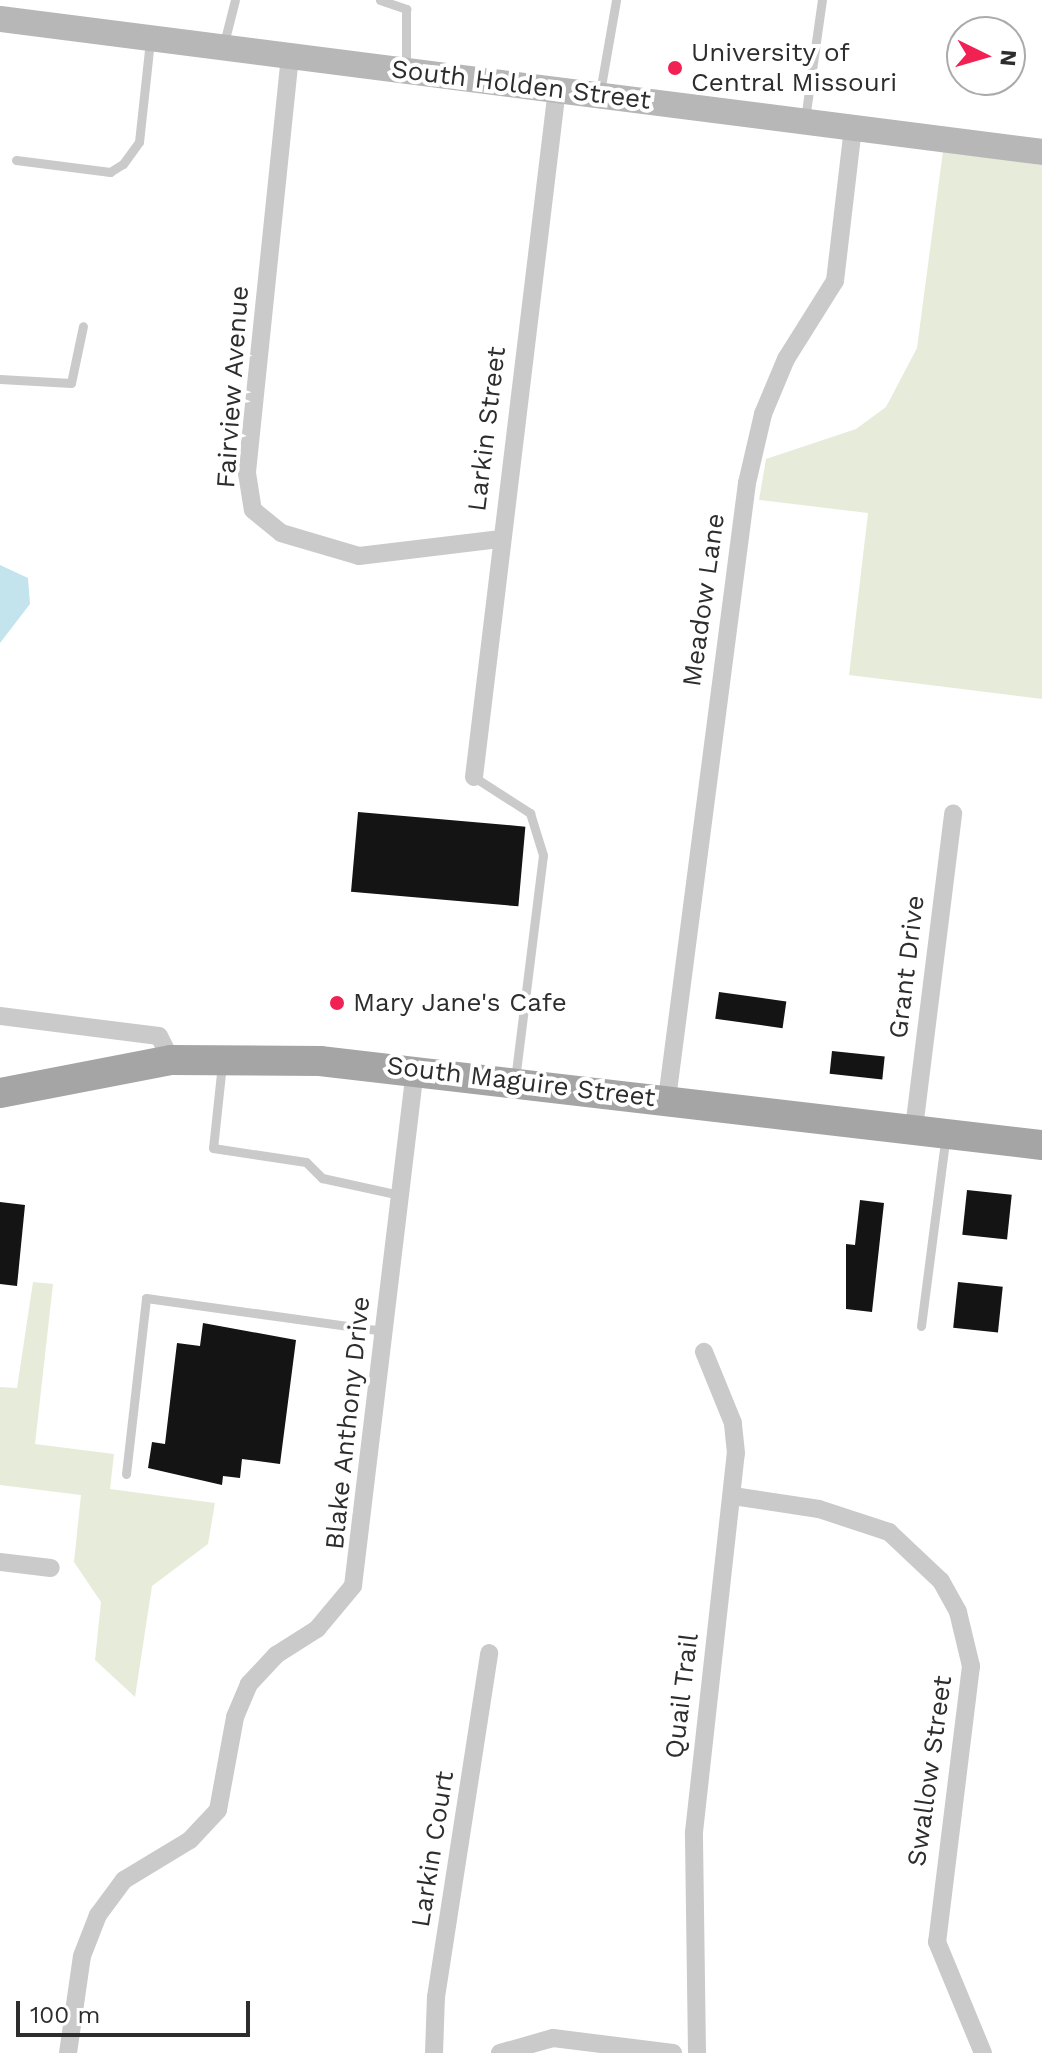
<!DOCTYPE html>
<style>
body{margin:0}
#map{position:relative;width:1042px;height:2053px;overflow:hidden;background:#fff;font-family:"Work Sans",sans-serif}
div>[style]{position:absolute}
.green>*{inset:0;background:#e6ecd9}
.water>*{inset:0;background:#c3e4ed}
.building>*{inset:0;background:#141414;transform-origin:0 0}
.service>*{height:9px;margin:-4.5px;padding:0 4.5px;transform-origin:4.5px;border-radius:4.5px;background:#cacaca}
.minor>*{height:18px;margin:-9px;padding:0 9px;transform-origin:9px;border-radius:9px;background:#cacaca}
.secondary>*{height:26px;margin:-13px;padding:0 13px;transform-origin:13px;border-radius:13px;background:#b7b7b7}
.primary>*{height:30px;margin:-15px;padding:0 15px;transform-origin:15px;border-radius:15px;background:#a5a5a5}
.dots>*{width:22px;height:22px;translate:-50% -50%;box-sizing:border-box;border:4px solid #fff;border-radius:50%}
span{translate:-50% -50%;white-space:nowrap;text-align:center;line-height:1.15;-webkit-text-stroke:8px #fff;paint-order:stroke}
.poi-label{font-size:26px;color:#2d2d2d}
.left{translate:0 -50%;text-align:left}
.street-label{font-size:26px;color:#2d2d2d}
.north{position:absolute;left:946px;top:16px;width:80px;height:80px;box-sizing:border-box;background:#fff;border:2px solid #ababab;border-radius:50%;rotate:95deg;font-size:22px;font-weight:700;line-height:32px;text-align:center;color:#2d2d2d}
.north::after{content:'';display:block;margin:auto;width:28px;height:36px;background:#f12154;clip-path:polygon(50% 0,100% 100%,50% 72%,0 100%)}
.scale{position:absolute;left:16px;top:2001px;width:234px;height:36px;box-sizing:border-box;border:4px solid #2d2d2d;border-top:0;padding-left:10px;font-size:24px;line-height:28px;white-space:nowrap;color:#2d2d2d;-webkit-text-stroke:6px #fff;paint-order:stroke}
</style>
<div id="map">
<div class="green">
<div style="clip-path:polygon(943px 151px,1042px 165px,1042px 699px,849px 675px,868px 513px,759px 500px,766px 459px,856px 429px,886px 407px,917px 348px)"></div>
<div style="clip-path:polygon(33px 1282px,53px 1284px,35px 1444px,114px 1454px,110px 1489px,215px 1503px,208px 1544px,152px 1586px,135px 1697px,95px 1660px,101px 1602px,74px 1562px,81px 1495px,0 1485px,0 1387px,17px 1388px)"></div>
</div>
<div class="water">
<div style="clip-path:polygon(0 565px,28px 578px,30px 604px,0 643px)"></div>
</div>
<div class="building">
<div style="left:358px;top:812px;width:168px;height:80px;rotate:5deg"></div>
<div style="left:719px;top:992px;width:68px;height:27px;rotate:8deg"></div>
<div style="left:832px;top:1051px;width:53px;height:23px;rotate:6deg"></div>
<div style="left:967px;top:1190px;width:45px;height:45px;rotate:6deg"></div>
<div style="clip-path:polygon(860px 1200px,884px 1203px,872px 1312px,846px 1309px,846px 1244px,855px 1245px)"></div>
<div style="clip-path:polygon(0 1202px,25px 1205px,17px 1286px,0 1284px)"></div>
<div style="left:958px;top:1282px;width:45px;height:46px;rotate:6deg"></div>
<div style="clip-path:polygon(203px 1323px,296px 1340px,280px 1464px,242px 1459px,240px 1478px,223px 1476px,222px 1485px,148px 1468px,152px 1442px,165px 1444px,177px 1343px,200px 1346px)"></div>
</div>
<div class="service">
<div style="left:380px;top:0;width:28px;rotate:19deg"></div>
<div style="left:406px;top:9px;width:58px;rotate:90deg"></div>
<div style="left:224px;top:43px;width:44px;rotate:-75.7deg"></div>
<div style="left:600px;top:92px;width:93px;rotate:-80.1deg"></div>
<div style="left:805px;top:119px;width:120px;rotate:-81.9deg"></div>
<div style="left:16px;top:160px;width:95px;rotate:7.3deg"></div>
<div style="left:110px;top:172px;width:15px;rotate:-32deg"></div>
<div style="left:123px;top:164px;width:27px;rotate:-54deg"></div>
<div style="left:139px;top:142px;width:102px;rotate:-83.8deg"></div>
<div style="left:0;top:379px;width:71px;rotate:3.2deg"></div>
<div style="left:71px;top:383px;width:58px;rotate:-78.1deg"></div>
<div style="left:474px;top:777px;width:67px;rotate:32.7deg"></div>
<div style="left:530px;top:813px;width:44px;rotate:72.8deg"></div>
<div style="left:543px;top:855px;width:226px;rotate:97.1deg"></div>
<div style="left:222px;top:1064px;width:84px;rotate:96.1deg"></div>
<div style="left:213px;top:1148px;width:94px;rotate:8.6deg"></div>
<div style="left:306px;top:1162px;width:23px;rotate:45deg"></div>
<div style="left:322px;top:1178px;width:80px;rotate:12.3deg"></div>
<div style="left:921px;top:1326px;width:188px;rotate:-82.6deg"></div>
<div style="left:126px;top:1474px;width:177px;rotate:-83.5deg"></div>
<div style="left:146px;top:1298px;width:241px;rotate:7.9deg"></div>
</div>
<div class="minor">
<div style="left:290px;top:56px;width:419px;rotate:95.9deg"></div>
<div style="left:247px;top:473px;width:37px;rotate:81deg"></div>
<div style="left:253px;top:510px;width:36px;rotate:39deg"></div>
<div style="left:281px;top:533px;width:81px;rotate:16.4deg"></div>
<div style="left:359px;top:556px;width:141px;rotate:-6.9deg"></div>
<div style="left:474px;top:777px;width:693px;rotate:-83.12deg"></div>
<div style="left:0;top:1016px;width:160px;rotate:7.2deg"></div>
<div style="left:159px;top:1036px;width:27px;rotate:63deg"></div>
<div style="left:667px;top:1099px;width:621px;rotate:-82.6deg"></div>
<div style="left:747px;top:483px;width:71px;rotate:-76.9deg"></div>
<div style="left:763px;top:414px;width:60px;rotate:-67.3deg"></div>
<div style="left:786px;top:359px;width:92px;rotate:-57.9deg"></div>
<div style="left:835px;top:281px;width:154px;rotate:-83.3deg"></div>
<div style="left:914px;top:1128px;width:317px;rotate:-82.9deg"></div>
<div style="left:733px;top:1496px;width:87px;rotate:8.6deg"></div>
<div style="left:819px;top:1509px;width:74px;rotate:18.2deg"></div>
<div style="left:889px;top:1532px;width:71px;rotate:43.3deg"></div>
<div style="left:941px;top:1581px;width:35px;rotate:61deg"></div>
<div style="left:958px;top:1612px;width:56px;rotate:76.5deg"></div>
<div style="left:971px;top:1666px;width:278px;rotate:97deg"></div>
<div style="left:937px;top:1942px;width:120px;rotate:67.5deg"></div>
<div style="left:0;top:1562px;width:51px;rotate:6.7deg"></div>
<div style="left:68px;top:2053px;width:98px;rotate:-81.8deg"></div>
<div style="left:82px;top:1956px;width:44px;rotate:-68.7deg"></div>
<div style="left:98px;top:1915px;width:44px;rotate:-53.4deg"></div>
<div style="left:124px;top:1880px;width:77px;rotate:-31.2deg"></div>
<div style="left:190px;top:1840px;width:41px;rotate:-47deg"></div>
<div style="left:218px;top:1810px;width:95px;rotate:-79.6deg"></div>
<div style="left:235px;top:1717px;width:36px;rotate:-67deg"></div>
<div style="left:249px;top:1684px;width:40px;rotate:-47deg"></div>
<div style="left:276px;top:1655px;width:49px;rotate:-32.4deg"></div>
<div style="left:317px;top:1629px;width:56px;rotate:-50.1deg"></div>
<div style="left:353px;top:1586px;width:520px;rotate:-83.15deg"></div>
<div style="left:434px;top:2053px;width:56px;rotate:-88deg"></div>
<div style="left:436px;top:1997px;width:348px;rotate:-81.2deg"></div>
<div style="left:500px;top:2053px;width:55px;rotate:-15.8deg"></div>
<div style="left:553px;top:2038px;width:121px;rotate:7.1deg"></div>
<div style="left:697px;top:2053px;width:221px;rotate:-90.8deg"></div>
<div style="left:694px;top:1832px;width:381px;rotate:-83.7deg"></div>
<div style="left:736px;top:1453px;width:30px;rotate:-96deg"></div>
<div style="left:733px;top:1423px;width:77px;rotate:-112.2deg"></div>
</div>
<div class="secondary">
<div style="left:0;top:19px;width:1050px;rotate:7.27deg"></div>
</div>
<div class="primary">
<div style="left:0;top:1093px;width:174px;rotate:-10.9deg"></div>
<div style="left:171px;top:1060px;width:149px;rotate:0.4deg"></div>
<div style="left:320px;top:1061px;width:727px;rotate:6.64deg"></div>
</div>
<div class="dots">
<div style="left:675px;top:68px;background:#f12154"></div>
<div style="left:337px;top:1003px;background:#f12154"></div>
</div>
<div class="poi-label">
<span class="left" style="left:691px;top:68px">University of<br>Central Missouri</span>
<span class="left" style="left:353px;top:1003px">Mary Jane's Cafe</span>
</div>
<div class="street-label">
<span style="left:521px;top:85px;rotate:7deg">South Holden Street</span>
<span style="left:233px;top:387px;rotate:-86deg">Fairview Avenue</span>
<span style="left:487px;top:429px;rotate:-83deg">Larkin Street</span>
<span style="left:704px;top:600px;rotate:-82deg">Meadow Lane</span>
<span style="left:907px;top:967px;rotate:-83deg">Grant Drive</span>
<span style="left:521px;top:1082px;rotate:7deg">South Maguire Street</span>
<span style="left:348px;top:1423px;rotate:-84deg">Blake Anthony Drive</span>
<span style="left:682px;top:1696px;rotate:-83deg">Quail Trail</span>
<span style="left:930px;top:1771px;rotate:-82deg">Swallow Street</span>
<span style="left:433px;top:1849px;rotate:-81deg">Larkin Court</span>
</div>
<div class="north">N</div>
<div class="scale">100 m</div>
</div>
